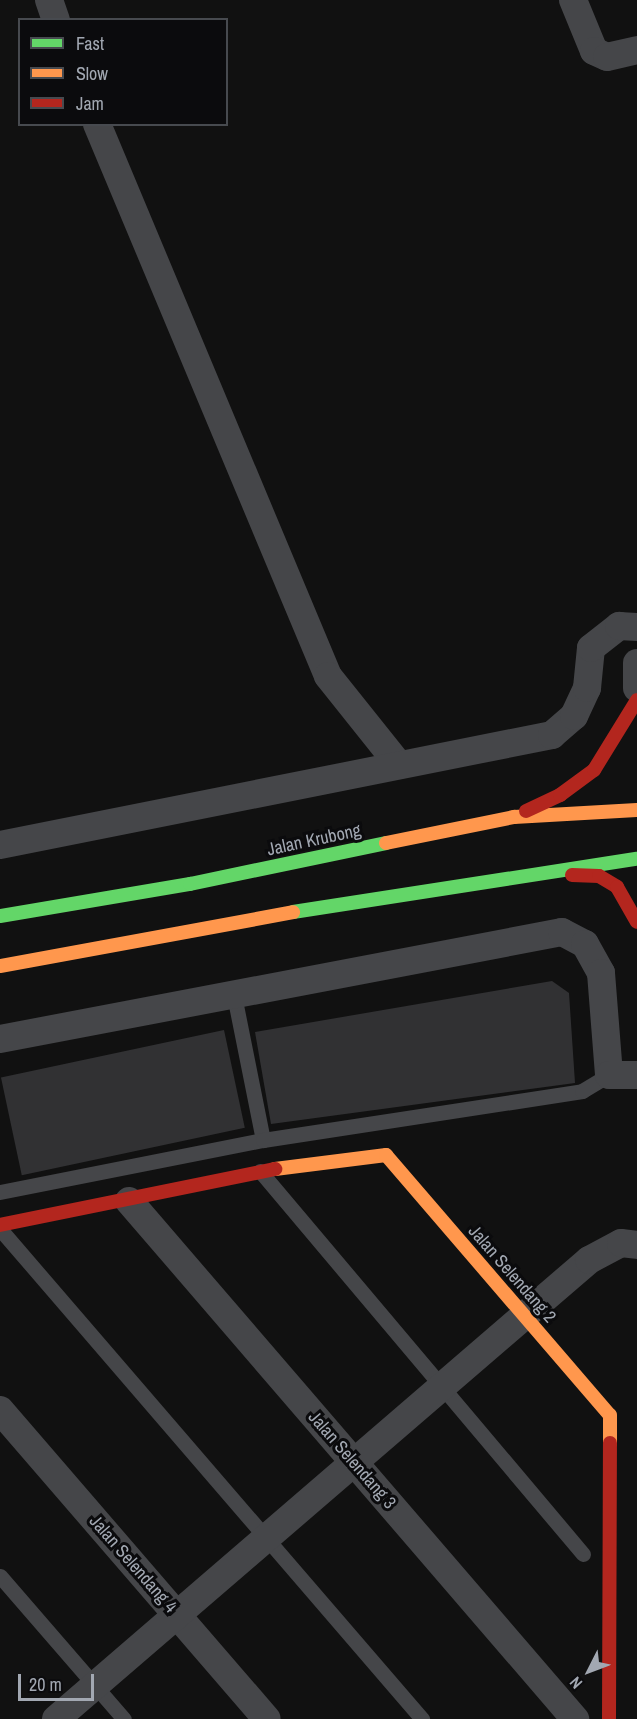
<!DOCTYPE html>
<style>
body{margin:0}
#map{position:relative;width:637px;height:1719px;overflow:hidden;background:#111;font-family:"Archivo Narrow",sans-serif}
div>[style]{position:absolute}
.building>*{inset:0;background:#313133;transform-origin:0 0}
.lane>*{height:15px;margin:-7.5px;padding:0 7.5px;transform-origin:7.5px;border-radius:7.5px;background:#454649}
.street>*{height:28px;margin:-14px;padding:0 14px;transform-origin:14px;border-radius:14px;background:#454649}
.fast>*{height:14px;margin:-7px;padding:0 7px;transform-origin:7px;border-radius:7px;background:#63d668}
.slow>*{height:14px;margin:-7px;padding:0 7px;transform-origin:7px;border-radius:7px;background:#ff974d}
.jam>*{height:14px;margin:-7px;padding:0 7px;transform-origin:7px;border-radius:7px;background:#b3261e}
span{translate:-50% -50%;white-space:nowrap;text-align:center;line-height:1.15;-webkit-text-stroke:6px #0b0b0d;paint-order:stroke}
.street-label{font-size:18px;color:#a2a8b2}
.legend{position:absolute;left:18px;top:18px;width:210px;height:108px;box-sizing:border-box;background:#0b0b0d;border:2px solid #474a4f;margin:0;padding:8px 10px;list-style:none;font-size:18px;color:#a2a8b2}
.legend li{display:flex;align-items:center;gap:12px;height:30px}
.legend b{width:30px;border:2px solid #474a4f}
.north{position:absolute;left:559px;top:1641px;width:60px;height:60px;-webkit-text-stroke:4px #0b0b0d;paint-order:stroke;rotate:228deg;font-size:16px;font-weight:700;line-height:24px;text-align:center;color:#a2a8b2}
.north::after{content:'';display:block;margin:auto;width:21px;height:27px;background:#a2a8b2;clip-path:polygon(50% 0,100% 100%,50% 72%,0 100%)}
.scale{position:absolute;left:18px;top:1674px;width:76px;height:27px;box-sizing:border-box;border:3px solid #a2a8b2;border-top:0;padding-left:8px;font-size:18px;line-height:21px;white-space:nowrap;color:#a2a8b2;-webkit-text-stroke:4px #0b0b0d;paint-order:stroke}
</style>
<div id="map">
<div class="building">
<div style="clip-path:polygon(552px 981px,569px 993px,575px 1083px,271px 1124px,255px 1032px)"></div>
<div style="left:224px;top:1030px;width:100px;height:228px;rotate:78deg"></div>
</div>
<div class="lane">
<div style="left:234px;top:995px;width:148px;rotate:78.7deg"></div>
<div style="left:260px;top:1171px;width:501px;rotate:49.86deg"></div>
<div style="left:0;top:1192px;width:268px;rotate:-11.2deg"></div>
<div style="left:263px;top:1140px;width:323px;rotate:-8.7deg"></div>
<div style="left:582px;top:1091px;width:31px;rotate:-31deg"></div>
<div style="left:0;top:1229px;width:647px;rotate:49.26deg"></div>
<div style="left:0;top:1576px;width:189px;rotate:49.1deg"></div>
</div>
<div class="street">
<div style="left:49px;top:0;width:21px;rotate:71deg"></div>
<div style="left:573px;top:0;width:55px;rotate:67.6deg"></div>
<div style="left:594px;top:51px;width:14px;rotate:25deg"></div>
<div style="left:607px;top:57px;width:31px;rotate:-13deg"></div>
<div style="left:97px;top:124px;width:598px;rotate:67.29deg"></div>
<div style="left:328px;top:676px;width:114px;rotate:51.4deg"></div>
<div style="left:637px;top:663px;width:25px;rotate:90deg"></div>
<div style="left:0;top:845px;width:563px;rotate:-11.27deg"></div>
<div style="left:552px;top:735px;width:29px;rotate:-41deg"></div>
<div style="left:574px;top:716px;width:31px;rotate:-65deg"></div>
<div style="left:587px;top:688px;width:40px;rotate:-84.3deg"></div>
<div style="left:591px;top:648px;width:36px;rotate:-38deg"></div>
<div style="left:619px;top:626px;width:18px;rotate:3deg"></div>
<div style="left:0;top:1039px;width:572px;rotate:-10.78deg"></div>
<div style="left:562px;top:932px;width:26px;rotate:28deg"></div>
<div style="left:585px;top:944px;width:33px;rotate:61deg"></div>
<div style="left:601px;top:973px;width:102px;rotate:85.5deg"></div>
<div style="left:609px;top:1075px;width:28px"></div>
<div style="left:129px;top:1201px;width:684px;rotate:49.27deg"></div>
<div style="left:0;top:1410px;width:408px;rotate:49.2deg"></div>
<div style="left:56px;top:1719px;width:703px;rotate:-40.73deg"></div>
<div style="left:589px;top:1260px;width:36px;rotate:-28deg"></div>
<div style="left:621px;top:1243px;width:16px;rotate:7deg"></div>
</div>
<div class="fast">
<div style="left:293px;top:912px;width:348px;rotate:-8.8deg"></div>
<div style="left:0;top:916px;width:193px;rotate:-9.6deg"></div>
<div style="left:190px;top:884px;width:200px;rotate:-11.8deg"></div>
</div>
<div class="slow">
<div style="left:386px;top:843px;width:131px;rotate:-11.5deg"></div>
<div style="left:514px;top:817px;width:123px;rotate:-3.3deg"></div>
<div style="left:0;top:966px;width:298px;rotate:-10.4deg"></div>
<div style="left:275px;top:1169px;width:112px;rotate:-7.2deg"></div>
<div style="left:386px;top:1155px;width:343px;rotate:49.3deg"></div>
<div style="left:610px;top:1415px;width:28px;rotate:90deg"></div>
</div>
<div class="jam">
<div style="left:526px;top:811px;width:38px;rotate:-25deg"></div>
<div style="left:560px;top:795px;width:42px;rotate:-36.3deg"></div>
<div style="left:594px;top:770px;width:82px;rotate:-58.4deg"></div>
<div style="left:572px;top:875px;width:27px;rotate:2deg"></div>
<div style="left:599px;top:876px;width:21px;rotate:31deg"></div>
<div style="left:617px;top:887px;width:40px;rotate:60.3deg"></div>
<div style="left:0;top:1225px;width:281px;rotate:-11.5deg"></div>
<div style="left:609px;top:1719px;width:276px;rotate:-89.8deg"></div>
</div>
<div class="street-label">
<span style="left:314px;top:840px;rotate:-12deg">Jalan Krubong</span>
<span style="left:512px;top:1274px;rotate:49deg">Jalan Selendang 2</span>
<span style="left:352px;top:1460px;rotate:49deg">Jalan Selendang 3</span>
<span style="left:133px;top:1564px;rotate:49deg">Jalan Selendang 4</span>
</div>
<ul class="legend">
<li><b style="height:8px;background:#63d668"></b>Fast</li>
<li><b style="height:8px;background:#ff974d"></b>Slow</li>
<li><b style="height:8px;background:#b3261e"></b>Jam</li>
</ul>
<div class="north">N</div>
<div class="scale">20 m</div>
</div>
